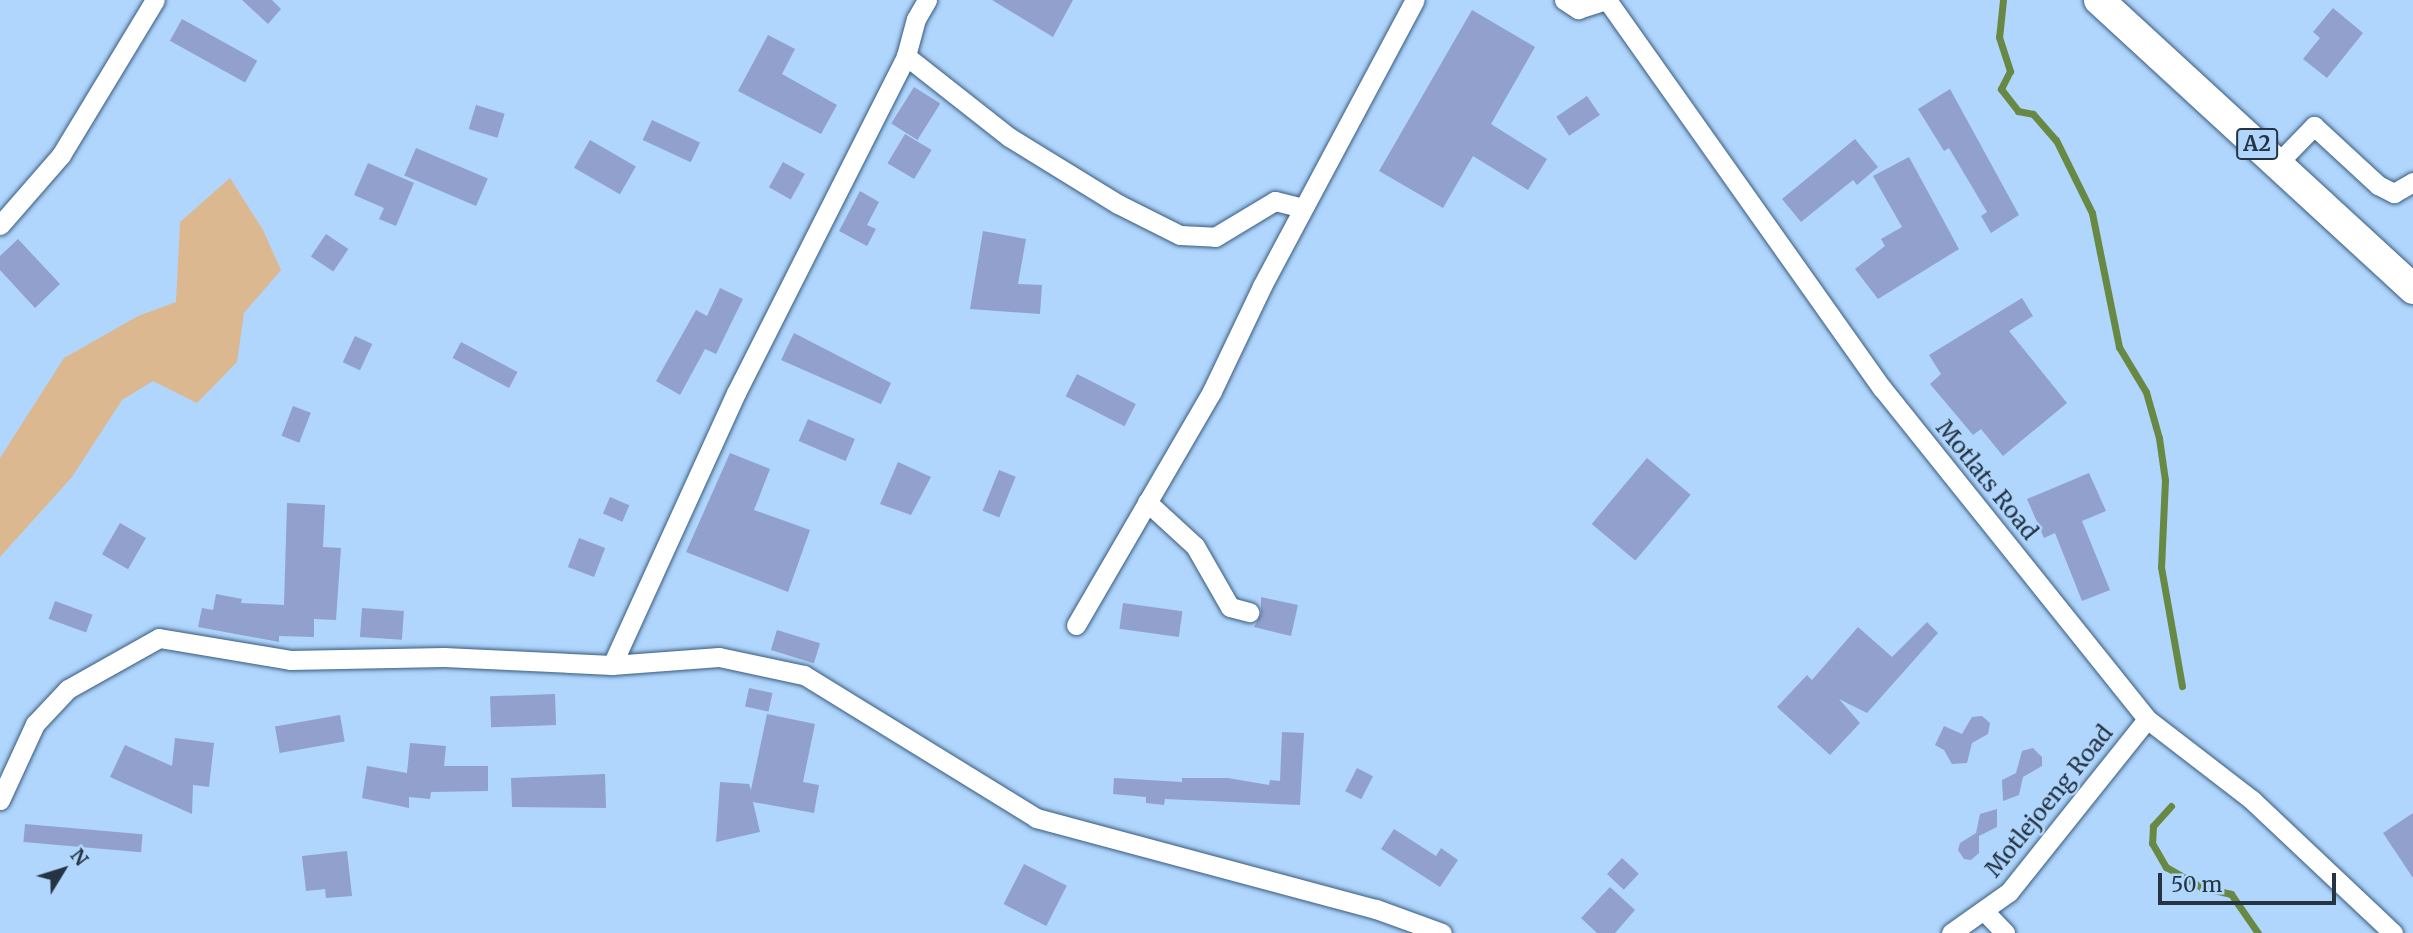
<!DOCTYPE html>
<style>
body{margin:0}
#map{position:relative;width:2413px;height:933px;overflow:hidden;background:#b0d6fd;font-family:Merriweather,serif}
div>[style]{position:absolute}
.green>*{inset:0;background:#dbb890}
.stream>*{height:7px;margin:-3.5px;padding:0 3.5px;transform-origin:3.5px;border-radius:3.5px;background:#688944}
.building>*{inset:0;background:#91a0cd;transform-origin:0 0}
.roads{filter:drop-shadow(0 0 2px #3a5b7d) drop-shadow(0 0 2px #3a5b7d)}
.street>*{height:19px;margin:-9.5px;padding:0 9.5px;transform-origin:9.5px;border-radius:9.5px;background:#fff}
.primary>*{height:30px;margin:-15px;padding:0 15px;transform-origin:15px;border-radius:15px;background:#fff}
span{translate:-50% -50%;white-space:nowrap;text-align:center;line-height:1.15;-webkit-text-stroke:5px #b0d6fd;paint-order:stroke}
.shield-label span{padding:2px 5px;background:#b0d6fd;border:2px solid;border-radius:5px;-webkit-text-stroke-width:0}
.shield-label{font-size:21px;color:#253343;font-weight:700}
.street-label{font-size:23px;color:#253343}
.north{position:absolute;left:28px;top:835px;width:70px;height:70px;-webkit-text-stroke:5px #b0d6fd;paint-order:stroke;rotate:52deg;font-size:19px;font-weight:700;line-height:28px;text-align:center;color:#253343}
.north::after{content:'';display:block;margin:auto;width:24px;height:32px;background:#253343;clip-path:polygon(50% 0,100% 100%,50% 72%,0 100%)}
.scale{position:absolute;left:2158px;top:873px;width:178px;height:32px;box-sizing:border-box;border:4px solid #253343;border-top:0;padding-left:9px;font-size:21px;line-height:24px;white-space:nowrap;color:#253343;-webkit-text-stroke:5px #b0d6fd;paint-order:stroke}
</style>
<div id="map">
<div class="green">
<div style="clip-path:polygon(230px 178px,263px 230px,281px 270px,244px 313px,237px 362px,197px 403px,153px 381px,122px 400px,72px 477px,0 557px,0 458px,64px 358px,138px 316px,176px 302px,180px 222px)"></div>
</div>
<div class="stream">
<div style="left:2003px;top:0;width:37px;rotate:96deg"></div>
<div style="left:1999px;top:37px;width:36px;rotate:72deg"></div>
<div style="left:2010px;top:71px;width:20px;rotate:117deg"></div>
<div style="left:2001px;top:89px;width:28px;rotate:52deg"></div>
<div style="left:2018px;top:111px;width:15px;rotate:11deg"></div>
<div style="left:2033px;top:114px;width:35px;rotate:49deg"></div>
<div style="left:2056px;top:140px;width:81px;rotate:63.7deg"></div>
<div style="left:2092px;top:213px;width:137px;rotate:78.6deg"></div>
<div style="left:2119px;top:347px;width:52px;rotate:59deg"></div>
<div style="left:2146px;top:392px;width:48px;rotate:74.2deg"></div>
<div style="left:2159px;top:438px;width:42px;rotate:81.9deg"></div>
<div style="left:2165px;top:480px;width:87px;rotate:92.6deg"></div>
<div style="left:2161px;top:567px;width:121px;rotate:80deg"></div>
<div style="left:2171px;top:806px;width:27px;rotate:132deg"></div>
<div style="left:2153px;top:826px;width:17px;rotate:93deg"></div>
<div style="left:2152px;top:843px;width:28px;rotate:60deg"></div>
<div style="left:2166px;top:867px;width:40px;rotate:29.7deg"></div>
<div style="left:2201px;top:887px;width:31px;rotate:13deg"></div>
<div style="left:2231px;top:894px;width:47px;rotate:55.3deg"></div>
</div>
<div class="building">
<div style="clip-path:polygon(242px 0,272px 0,281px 9px,268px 24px)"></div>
<div style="clip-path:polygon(992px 0,1073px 0,1053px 37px)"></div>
<div style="clip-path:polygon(2333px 8px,2363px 33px,2327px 78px,2303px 59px,2320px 38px,2313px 32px)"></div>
<div style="clip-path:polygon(1472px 10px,1535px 47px,1491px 124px,1547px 159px,1528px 190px,1473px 156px,1443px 208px,1379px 171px)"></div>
<div style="left:182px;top:19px;width:86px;height:25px;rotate:29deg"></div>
<div style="clip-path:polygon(768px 35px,795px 49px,782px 74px,837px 105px,821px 134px,738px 91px)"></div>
<div style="left:914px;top:87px;width:31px;height:43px;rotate:32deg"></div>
<div style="clip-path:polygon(1950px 89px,2019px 215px,1991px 233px,1981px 216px,1987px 212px,1949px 148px,1944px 151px,1918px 109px)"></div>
<div style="left:1587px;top:96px;width:23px;height:37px;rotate:56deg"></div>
<div style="left:476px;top:105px;width:30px;height:25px;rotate:17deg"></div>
<div style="left:652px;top:120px;width:53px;height:22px;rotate:25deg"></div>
<div style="left:905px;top:134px;width:31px;height:34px;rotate:31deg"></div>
<div style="clip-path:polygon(1855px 139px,1878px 167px,1857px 185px,1853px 180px,1801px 222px,1782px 199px)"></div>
<div style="left:590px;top:140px;width:53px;height:32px;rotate:30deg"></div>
<div style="left:416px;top:148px;width:78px;height:30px;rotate:23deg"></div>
<div style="clip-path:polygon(1909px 157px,1959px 249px,1878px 299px,1855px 269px,1885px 246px,1881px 239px,1902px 227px,1873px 176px)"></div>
<div style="left:783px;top:162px;width:25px;height:29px;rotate:29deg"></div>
<div style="clip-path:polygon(368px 163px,414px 183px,396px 226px,379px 219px,384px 208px,354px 195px)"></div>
<div style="clip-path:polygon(860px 191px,879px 202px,867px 225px,876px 229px,867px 246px,839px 231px)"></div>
<div style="clip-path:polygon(983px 231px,1026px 239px,1018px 284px,1042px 285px,1040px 314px,970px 309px)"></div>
<div style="left:326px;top:234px;width:27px;height:27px;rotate:34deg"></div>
<div style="clip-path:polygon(18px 239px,60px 284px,35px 308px,0 270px,0 256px)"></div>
<div style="clip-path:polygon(720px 288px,743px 299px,716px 354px,705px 349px,680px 395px,656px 381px,696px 310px,707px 316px)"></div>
<div style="clip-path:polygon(2022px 298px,2033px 316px,2009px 331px,2067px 403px,2003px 456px,1981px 429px,1973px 435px,1930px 384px,1941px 374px,1929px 355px)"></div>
<div style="clip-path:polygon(794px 333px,891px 383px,881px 404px,781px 360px)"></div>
<div style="left:355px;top:336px;width:19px;height:29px;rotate:25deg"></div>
<div style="left:461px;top:342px;width:64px;height:18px;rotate:28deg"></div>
<div style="left:1077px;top:374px;width:66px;height:25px;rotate:27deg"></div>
<div style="left:293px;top:406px;width:19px;height:32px;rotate:21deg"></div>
<div style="left:808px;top:419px;width:51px;height:24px;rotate:23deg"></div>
<div style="clip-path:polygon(730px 453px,770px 469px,754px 510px,810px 530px,788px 592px,686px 552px)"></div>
<div style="left:1647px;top:458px;width:57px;height:86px;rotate:40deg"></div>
<div style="clip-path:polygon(898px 462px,931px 477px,911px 515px,880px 504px)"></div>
<div style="left:999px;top:470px;width:18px;height:44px;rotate:22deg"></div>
<div style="clip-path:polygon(2089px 473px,2106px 511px,2082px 521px,2110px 590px,2082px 601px,2055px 533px,2044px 538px,2027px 499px)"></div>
<div style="left:610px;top:497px;width:21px;height:18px;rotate:23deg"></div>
<div style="clip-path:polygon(287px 503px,325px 505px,323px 547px,341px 548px,336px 620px,314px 619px,314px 637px,279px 636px,279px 642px,198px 627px,202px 608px,213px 610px,216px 594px,242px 599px,241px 603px,284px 605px)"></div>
<div style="left:120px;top:523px;width:30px;height:36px;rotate:30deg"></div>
<div style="left:579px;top:538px;width:28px;height:31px;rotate:21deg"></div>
<div style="clip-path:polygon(1261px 597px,1298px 605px,1291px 636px,1254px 627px,1261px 614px)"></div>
<div style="left:55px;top:601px;width:40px;height:19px;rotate:20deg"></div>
<div style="left:1123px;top:603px;width:60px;height:26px;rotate:8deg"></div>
<div style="left:362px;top:608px;width:42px;height:29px;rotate:4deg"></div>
<div style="clip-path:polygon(1927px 622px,1938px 633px,1867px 713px,1839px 699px,1860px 723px,1830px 755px,1777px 707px,1807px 675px,1812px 680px,1858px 627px,1892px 657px)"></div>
<div style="left:777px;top:630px;width:45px;height:21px;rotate:17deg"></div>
<div style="left:749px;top:688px;width:24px;height:19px;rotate:12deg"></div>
<div style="left:555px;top:694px;width:31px;height:65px;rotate:88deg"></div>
<div style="clip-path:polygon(767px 714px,815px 724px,803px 782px,819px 785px,814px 813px,753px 802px,760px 832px,716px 842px,720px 782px,749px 784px,751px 790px)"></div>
<div style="left:340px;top:715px;width:27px;height:66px;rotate:80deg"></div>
<div style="clip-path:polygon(1982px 716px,1990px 723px,1988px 734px,1972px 743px,1967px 763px,1952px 764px,1944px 750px,1935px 745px,1944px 726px,1962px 734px,1972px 717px)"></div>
<div style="clip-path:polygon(1282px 732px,1304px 733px,1300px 805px,1165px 799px,1164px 805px,1146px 803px,1146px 797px,1113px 794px,1114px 778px,1182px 782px,1182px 778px,1228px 778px,1269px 785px,1270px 780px,1280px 781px)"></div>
<div style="clip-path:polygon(175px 738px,214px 743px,209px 787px,193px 785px,192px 814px,110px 777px,125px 745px,172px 766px)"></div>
<div style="clip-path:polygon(410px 743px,446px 746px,444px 766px,488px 766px,488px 791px,431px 792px,430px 799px,409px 797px,409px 808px,362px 798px,367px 766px,407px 773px)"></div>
<div style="clip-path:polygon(2033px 748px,2042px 757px,2042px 766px,2023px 777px,2019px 795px,2003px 801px,2002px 780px,2016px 773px,2022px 751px)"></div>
<div style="left:1357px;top:768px;width:18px;height:26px;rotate:27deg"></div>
<div style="clip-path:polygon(605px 774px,606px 808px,512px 807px,511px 778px)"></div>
<div style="clip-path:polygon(1997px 809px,1997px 827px,1979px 836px,1979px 853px,1971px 860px,1964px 859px,1958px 850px,1960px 843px,1976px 833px,1980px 814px)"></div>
<div style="clip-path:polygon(2413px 813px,2413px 878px,2383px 833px)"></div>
<div style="left:25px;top:824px;width:118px;height:18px;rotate:5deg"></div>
<div style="clip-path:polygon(1394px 829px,1436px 856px,1441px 848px,1458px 860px,1440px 887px,1381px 849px)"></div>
<div style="clip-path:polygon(347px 851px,352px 896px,326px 898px,325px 889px,306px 891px,302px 856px)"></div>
<div style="left:1622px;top:858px;width:23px;height:22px;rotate:43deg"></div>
<div style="left:1024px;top:864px;width:48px;height:45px;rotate:27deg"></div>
<div style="clip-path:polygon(1610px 887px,1635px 910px,1615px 933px,1597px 933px,1581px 918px)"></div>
</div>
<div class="roads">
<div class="street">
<div style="left:1564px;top:0;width:17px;rotate:33deg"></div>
<div style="left:1578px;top:9px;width:28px;rotate:-18deg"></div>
<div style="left:1607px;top:0;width:476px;rotate:54.7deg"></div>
<div style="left:1882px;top:388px;width:424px;rotate:51.3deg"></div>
<div style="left:2147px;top:719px;width:133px;rotate:37.6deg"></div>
<div style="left:2252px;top:800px;width:194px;rotate:43.3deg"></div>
<div style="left:906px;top:56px;width:131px;rotate:38.2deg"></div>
<div style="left:1009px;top:137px;width:128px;rotate:31.6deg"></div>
<div style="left:1118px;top:204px;width:69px;rotate:26.6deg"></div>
<div style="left:1180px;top:235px;width:35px;rotate:3deg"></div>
<div style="left:1215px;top:237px;width:70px;rotate:-31deg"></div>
<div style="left:1275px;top:201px;width:29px;rotate:14deg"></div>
<div style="left:2278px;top:163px;width:52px;rotate:-45.8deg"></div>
<div style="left:2314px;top:126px;width:87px;rotate:42.7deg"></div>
<div style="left:2378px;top:185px;width:18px;rotate:27deg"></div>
<div style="left:2394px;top:193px;width:22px;rotate:-30deg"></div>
<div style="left:0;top:225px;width:93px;rotate:-48.9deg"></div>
<div style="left:61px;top:155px;width:181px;rotate:-58.8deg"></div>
<div style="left:1147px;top:502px;width:65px;rotate:42.5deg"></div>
<div style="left:1195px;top:546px;width:70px;rotate:60.2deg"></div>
<div style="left:1230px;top:607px;width:20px;rotate:15deg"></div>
<div style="left:1076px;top:625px;width:271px;rotate:-59.8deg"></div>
<div style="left:1212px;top:391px;width:116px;rotate:-64.5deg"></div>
<div style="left:1262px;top:286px;width:324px;rotate:-61.9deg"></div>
<div style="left:612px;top:665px;width:299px;rotate:-65.5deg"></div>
<div style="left:736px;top:393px;width:377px;rotate:-63.2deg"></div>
<div style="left:906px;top:56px;width:38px;rotate:-75deg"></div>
<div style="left:916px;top:19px;width:22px;rotate:-60deg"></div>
<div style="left:0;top:800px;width:84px;rotate:-65.3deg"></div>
<div style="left:35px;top:724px;width:48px;rotate:-46.7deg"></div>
<div style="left:68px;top:689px;width:104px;rotate:-29.3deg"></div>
<div style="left:159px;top:638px;width:133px;rotate:9.5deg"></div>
<div style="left:290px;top:660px;width:154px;rotate:-1.1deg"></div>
<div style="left:444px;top:657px;width:168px;rotate:2.7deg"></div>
<div style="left:612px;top:665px;width:107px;rotate:-4.3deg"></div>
<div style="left:719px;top:657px;width:87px;rotate:12deg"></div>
<div style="left:804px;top:675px;width:273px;rotate:31.6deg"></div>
<div style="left:1036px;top:818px;width:352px;rotate:15deg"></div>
<div style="left:1376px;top:909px;width:70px;rotate:20deg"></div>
<div style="left:1985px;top:912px;width:29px;rotate:46deg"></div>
<div style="left:1951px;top:933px;width:71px;rotate:-35.3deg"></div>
<div style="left:2009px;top:892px;width:221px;rotate:-51.4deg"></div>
</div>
<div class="primary">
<div style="left:2099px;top:0;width:427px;rotate:42.6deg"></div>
</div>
</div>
<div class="shield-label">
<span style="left:2257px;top:144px">A2</span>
</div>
<div class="street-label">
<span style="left:1987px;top:480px;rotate:51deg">Motlats Road</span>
<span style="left:2049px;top:801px;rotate:-51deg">Motlejoeng Road</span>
</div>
<div class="north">N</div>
<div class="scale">50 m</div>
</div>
